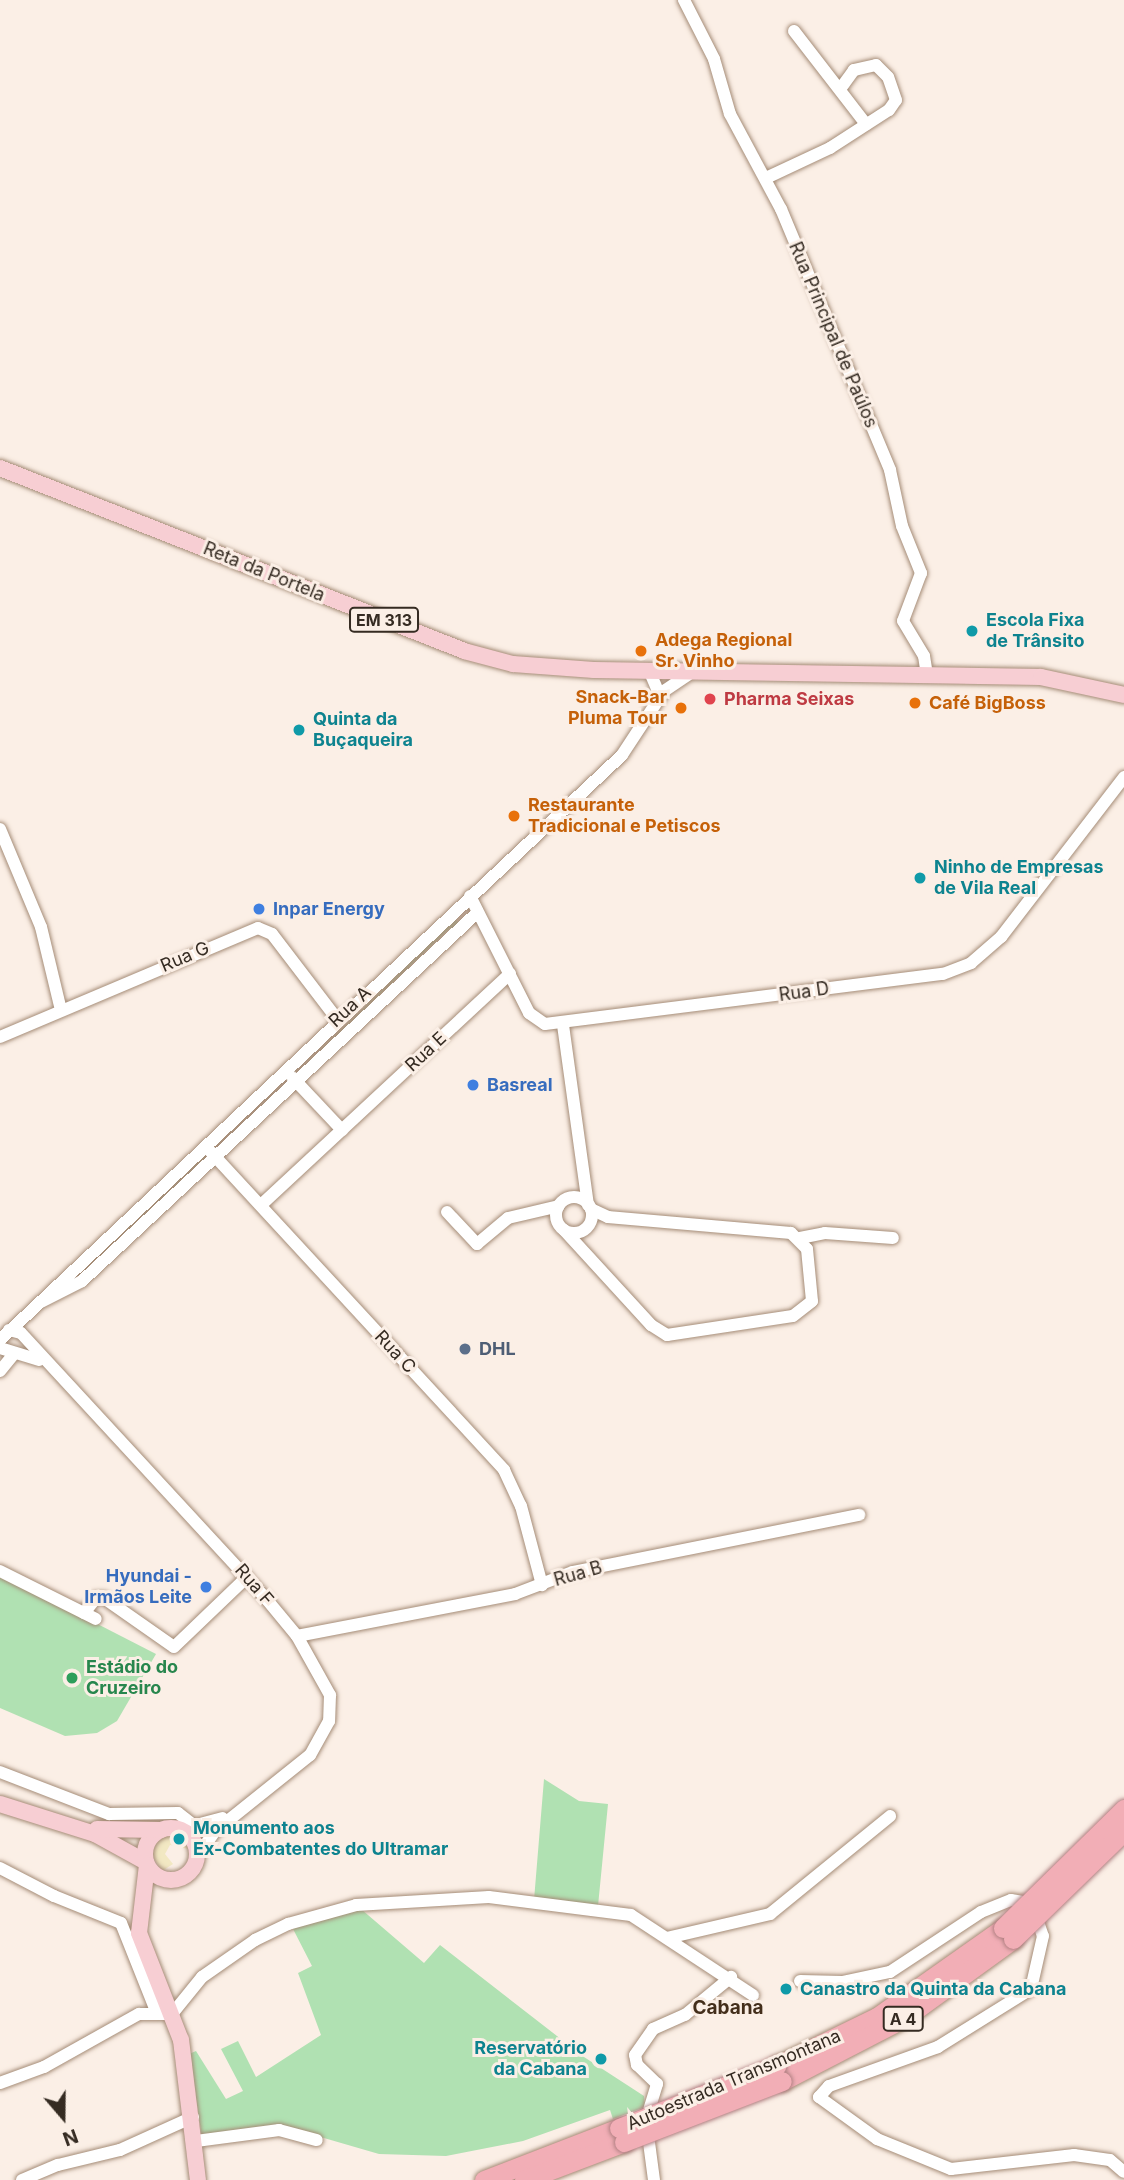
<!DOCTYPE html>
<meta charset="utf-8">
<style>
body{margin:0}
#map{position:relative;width:1124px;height:2180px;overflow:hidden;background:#fbefe6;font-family:Inter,sans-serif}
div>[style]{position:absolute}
.green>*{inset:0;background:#b0e1b2}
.sand>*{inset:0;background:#f2e8c3}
.roads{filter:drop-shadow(0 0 2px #a58c77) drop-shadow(0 0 2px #a58c77)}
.minor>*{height:12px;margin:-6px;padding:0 6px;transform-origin:6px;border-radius:6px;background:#fff}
.minor>.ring{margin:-6px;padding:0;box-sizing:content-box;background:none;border:12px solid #fff;border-radius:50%}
.major>*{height:16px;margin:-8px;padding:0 8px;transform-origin:8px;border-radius:8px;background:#f7ced3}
.major>.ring{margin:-8px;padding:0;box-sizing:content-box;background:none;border:16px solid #f7ced3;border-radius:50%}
.highway>*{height:19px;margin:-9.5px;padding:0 9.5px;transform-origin:9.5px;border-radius:9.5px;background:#f2aeb6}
.bridges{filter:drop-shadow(0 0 2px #b08082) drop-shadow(0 0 2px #b08082)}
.highway-bridge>*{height:19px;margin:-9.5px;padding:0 9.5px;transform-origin:9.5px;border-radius:9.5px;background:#f2aeb6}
.dots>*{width:19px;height:19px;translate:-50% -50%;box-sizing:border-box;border:4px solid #fbefe6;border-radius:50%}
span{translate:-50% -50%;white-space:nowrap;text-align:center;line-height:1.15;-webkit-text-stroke:6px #fbefe6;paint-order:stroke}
.shield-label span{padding:2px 5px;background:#fbefe6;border:2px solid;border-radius:5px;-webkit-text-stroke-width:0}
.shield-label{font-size:16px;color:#352b22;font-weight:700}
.street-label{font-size:18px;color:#352b22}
.culture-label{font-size:18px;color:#0d838f;font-weight:700}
.left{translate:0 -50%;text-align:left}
.right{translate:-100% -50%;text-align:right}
.food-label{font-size:18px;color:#c56008;font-weight:700}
.health-label{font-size:18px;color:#be3a42;font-weight:700}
.shop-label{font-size:18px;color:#366cbe;font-weight:700}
.service-label{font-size:18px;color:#4e5e75;font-weight:700}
.leisure-label{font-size:18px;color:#27864d;font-weight:700}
.neighbourhood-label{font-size:19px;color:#432e1b;font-weight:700}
.north{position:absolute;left:28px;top:2082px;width:70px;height:70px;-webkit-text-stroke:5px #fbefe6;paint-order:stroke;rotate:160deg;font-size:19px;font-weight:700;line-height:28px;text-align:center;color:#352b22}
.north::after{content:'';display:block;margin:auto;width:24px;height:32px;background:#352b22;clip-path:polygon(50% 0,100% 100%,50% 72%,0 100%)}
</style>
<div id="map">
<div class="green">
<div style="clip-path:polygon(455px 919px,459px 923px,455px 928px,450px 928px,298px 1072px)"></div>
<div style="clip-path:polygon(204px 1153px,209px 1157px,81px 1276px,79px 1273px)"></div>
<div style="clip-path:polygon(0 1574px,156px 1654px,117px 1721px,97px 1733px,65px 1736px,0 1708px)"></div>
<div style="clip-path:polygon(544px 1779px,579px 1801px,608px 1804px,598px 1906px,534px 1900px)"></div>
<div style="clip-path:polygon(361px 1909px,424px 1963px,440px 1945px,584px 2057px,644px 2096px,645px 2107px,613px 2119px,610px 2110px,523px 2141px,446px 2156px,379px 2154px,293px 2129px,202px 2137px,189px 2054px,196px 2051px,226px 2099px,243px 2091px,221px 2049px,238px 2041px,256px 2077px,321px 2035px,298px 1973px,312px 1966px,292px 1927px)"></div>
</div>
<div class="sand">
<div style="clip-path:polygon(166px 1836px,178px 1837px,189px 1849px,170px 1845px,165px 1854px,173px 1864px,162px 1871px,152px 1855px,156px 1843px)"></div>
</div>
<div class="roads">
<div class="minor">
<div style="left:684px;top:0;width:66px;rotate:63deg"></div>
<div style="left:714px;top:59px;width:57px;rotate:73.8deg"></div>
<div style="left:730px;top:114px;width:108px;rotate:61.8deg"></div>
<div style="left:781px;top:209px;width:283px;rotate:67.3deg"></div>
<div style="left:890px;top:470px;width:57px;rotate:77.9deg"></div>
<div style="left:902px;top:526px;width:51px;rotate:68deg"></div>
<div style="left:921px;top:573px;width:51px;rotate:110.6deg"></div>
<div style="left:903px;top:621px;width:41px;rotate:59deg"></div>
<div style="left:924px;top:656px;width:19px;rotate:81deg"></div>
<div style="left:794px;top:31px;width:118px;rotate:52.3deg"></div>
<div style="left:766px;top:178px;width:71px;rotate:-25.1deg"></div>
<div style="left:830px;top:148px;width:70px;rotate:-32.8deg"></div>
<div style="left:889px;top:110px;width:12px;rotate:-55deg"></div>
<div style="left:896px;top:100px;width:24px;rotate:-109deg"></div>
<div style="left:888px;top:77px;width:17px;rotate:-135deg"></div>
<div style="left:876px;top:65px;width:23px;rotate:167deg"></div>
<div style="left:854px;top:70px;width:22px;rotate:126deg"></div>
<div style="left:649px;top:670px;width:23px;rotate:67deg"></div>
<div style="left:0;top:829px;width:106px;rotate:67.3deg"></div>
<div style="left:41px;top:927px;width:85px;rotate:76.5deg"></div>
<div style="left:470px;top:896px;width:131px;rotate:63.2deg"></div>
<div style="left:529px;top:1013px;width:19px;rotate:35deg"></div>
<div style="left:545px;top:1024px;width:401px;rotate:-7.2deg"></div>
<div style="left:943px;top:974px;width:30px;rotate:-21deg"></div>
<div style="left:971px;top:963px;width:40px;rotate:-41deg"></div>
<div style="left:1001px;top:937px;width:202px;rotate:-52.4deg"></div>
<div style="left:563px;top:1025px;width:182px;rotate:82.1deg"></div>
<div style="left:0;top:1037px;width:280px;rotate:-22.9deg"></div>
<div style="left:258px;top:928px;width:15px;rotate:23deg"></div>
<div style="left:272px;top:934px;width:107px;rotate:52.6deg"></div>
<div style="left:292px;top:1077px;width:73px;rotate:46.7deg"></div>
<div style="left:210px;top:1151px;width:434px;rotate:47.3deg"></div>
<div style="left:504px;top:1470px;width:40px;rotate:65deg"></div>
<div style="left:521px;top:1506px;width:82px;rotate:75.1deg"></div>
<div class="ring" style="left:556px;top:1197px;width:24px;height:24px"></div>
<div style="left:261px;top:1205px;width:340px;rotate:-42.9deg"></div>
<div style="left:447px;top:1212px;width:44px;rotate:46.8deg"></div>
<div style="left:477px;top:1244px;width:40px;rotate:-40deg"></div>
<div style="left:508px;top:1218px;width:52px;rotate:-13.2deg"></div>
<div style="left:564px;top:1230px;width:129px;rotate:47.5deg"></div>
<div style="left:651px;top:1325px;width:19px;rotate:32deg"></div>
<div style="left:667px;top:1335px;width:127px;rotate:-8.6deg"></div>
<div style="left:793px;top:1316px;width:24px;rotate:-38deg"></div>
<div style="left:812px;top:1301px;width:52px;rotate:-95.5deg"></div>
<div style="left:807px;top:1249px;width:23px;rotate:-135deg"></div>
<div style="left:791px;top:1233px;width:184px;rotate:-175deg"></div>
<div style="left:608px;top:1217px;width:19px;rotate:-155deg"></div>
<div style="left:800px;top:1238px;width:25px;rotate:-11deg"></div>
<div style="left:825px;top:1233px;width:68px;rotate:4.2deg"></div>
<div style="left:41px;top:1302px;width:46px;rotate:-27.1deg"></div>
<div style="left:82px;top:1281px;width:541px;rotate:-42.98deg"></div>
<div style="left:9px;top:1330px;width:12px;rotate:14deg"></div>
<div style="left:21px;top:1333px;width:364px;rotate:47.3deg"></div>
<div style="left:268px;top:1601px;width:45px;rotate:50.4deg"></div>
<div style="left:297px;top:1636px;width:68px;rotate:60.8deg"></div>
<div style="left:330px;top:1695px;width:26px;rotate:92deg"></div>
<div style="left:329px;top:1721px;width:39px;rotate:119deg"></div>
<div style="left:310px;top:1755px;width:122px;rotate:141.3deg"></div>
<div style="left:215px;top:1831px;width:32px;rotate:125deg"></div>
<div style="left:0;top:1340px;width:854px;rotate:-43.24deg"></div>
<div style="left:622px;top:755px;width:77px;rotate:-56.7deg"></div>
<div style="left:664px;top:691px;width:34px;rotate:-34deg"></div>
<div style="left:0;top:1348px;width:41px;rotate:17.1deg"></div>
<div style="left:0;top:1371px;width:22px;rotate:-51deg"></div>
<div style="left:0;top:1571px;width:107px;rotate:26.6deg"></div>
<div style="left:84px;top:1613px;width:19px;rotate:-51deg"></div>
<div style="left:96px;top:1598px;width:8px"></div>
<div style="left:104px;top:1598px;width:85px;rotate:35deg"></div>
<div style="left:174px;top:1647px;width:101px;rotate:-43.8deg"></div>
<div style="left:297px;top:1636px;width:222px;rotate:-10.9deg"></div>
<div style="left:515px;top:1594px;width:62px;rotate:-20.8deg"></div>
<div style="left:573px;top:1572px;width:292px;rotate:-11.3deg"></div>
<div style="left:0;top:1772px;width:117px;rotate:21.1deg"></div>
<div style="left:109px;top:1814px;width:69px;rotate:-0.8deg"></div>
<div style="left:178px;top:1813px;width:24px;rotate:38deg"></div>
<div style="left:181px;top:1829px;width:43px;rotate:-14.7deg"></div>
<div style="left:0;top:1868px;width:61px;rotate:27.4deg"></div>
<div style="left:54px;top:1896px;width:72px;rotate:21.9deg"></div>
<div style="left:121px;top:1923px;width:95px;rotate:68.3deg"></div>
<div style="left:667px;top:1938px;width:106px;rotate:-13.1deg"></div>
<div style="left:770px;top:1914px;width:155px;rotate:-39.2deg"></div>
<div style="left:800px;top:1981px;width:42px;rotate:1.4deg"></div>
<div style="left:842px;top:1982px;width:49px;rotate:-11.8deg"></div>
<div style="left:890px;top:1972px;width:109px;rotate:-33.4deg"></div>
<div style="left:981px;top:1912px;width:32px;rotate:-22deg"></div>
<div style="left:1011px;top:1900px;width:12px;rotate:9deg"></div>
<div style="left:1023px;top:1902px;width:19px;rotate:47deg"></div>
<div style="left:1036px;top:1916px;width:21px;rotate:71deg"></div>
<div style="left:1043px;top:1936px;width:54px;rotate:102.8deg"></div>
<div style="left:1031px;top:1989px;width:110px;rotate:148.1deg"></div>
<div style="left:938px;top:2047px;width:116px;rotate:160.3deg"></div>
<div style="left:829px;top:2086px;width:15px;rotate:132deg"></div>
<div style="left:819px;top:2097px;width:72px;rotate:35.9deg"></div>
<div style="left:877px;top:2139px;width:80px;rotate:22.1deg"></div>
<div style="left:951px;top:2169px;width:124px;rotate:-6.5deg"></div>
<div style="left:1074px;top:2155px;width:36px;rotate:8deg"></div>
<div style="left:1110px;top:2160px;width:18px;rotate:41deg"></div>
<div style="left:0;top:2083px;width:47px;rotate:-20deg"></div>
<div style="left:44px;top:2067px;width:109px;rotate:-29.2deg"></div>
<div style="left:139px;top:2014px;width:33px"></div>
<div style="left:172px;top:2014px;width:48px;rotate:-51deg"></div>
<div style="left:202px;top:1977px;width:65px;rotate:-34.9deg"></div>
<div style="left:255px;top:1940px;width:37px;rotate:-26deg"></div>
<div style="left:288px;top:1924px;width:71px;rotate:-15.6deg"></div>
<div style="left:356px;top:1905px;width:133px;rotate:-3.4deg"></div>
<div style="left:489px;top:1897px;width:143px;rotate:7.2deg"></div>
<div style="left:631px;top:1915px;width:146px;rotate:33.3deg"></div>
<div style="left:196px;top:2141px;width:84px;rotate:-7.5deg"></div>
<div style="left:279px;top:2130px;width:39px;rotate:15deg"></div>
<div style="left:22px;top:2180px;width:39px;rotate:-23deg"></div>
<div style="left:58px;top:2165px;width:64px;rotate:-13.6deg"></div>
<div style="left:120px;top:2150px;width:80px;rotate:-24.3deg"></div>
<div style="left:654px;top:2180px;width:61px;rotate:-97.6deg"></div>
<div style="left:646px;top:2120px;width:38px;rotate:-73deg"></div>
<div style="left:657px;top:2084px;width:28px;rotate:-136deg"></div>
<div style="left:637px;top:2065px;width:10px;rotate:-101deg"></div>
<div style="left:635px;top:2055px;width:32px;rotate:-55deg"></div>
<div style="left:653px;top:2029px;width:35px;rotate:-24deg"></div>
<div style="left:685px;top:2015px;width:60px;rotate:-39.6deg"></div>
</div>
<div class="major">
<div style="left:0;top:468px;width:499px;rotate:21.5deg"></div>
<div style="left:464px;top:651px;width:51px;rotate:14.9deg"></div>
<div style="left:513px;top:664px;width:81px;rotate:4.2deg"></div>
<div style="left:594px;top:670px;width:447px;rotate:0.9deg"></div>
<div style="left:1041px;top:677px;width:85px;rotate:12.2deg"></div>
<div style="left:0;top:1804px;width:100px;rotate:17.5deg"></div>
<div style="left:95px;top:1834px;width:58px;rotate:28.8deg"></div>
<div class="ring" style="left:145px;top:1828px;width:36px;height:36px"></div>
<div style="left:97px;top:1829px;width:64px;rotate:0.9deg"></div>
<div style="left:147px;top:1865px;width:68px;rotate:96.7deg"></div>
<div style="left:139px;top:1933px;width:115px;rotate:68.6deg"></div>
<div style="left:181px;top:2040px;width:141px;rotate:83.1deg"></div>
</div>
<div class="highway">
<div style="left:776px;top:2066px;width:112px;rotate:-25.9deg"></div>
<div style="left:877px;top:2017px;width:154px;rotate:-35.2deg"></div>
<div style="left:782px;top:2081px;width:137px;rotate:-27.3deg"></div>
<div style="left:904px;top:2018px;width:135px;rotate:-35.9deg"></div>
<div style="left:484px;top:2180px;width:145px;rotate:-21.1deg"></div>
<div style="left:524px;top:2180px;width:107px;rotate:-20.8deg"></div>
</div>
</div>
<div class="bridges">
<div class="highway-bridge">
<div style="left:1003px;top:1928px;width:170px;rotate:-44.5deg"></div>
<div style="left:1013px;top:1939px;width:155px;rotate:-44.2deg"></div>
<div style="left:619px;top:2128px;width:169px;rotate:-21.5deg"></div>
<div style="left:624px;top:2142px;width:169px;rotate:-21.1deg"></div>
</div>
</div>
<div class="dots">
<div style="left:972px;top:631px;background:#0f9aa8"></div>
<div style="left:641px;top:651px;background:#e8710a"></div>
<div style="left:710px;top:699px;background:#e0444e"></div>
<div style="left:915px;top:703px;background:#e8710a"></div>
<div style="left:681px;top:708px;background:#e8710a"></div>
<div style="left:299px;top:730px;background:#0f9aa8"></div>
<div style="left:514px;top:816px;background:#e8710a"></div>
<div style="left:920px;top:878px;background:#0f9aa8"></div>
<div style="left:259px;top:909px;background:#3f7fe0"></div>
<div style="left:473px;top:1085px;background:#3f7fe0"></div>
<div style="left:465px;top:1349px;background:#5c6f8a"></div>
<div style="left:206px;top:1587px;background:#3f7fe0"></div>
<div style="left:72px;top:1678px;background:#2e9e5b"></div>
<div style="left:179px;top:1839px;background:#0f9aa8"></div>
<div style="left:786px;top:1989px;background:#0f9aa8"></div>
<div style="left:601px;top:2059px;background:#0f9aa8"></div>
</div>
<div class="shield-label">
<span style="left:384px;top:620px">EM 313</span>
<span style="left:903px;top:2019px">A 4</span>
</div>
<div class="street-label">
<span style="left:833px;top:335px;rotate:67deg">Rua Principal de Paúlos</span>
<span style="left:264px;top:572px;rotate:22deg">Reta da Portela</span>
<span style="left:185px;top:957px;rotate:-23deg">Rua G</span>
<span style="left:804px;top:992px;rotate:-8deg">Rua D</span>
<span style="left:350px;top:1007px;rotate:-43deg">Rua A</span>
<span style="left:426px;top:1052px;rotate:-43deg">Rua E</span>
<span style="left:395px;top:1352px;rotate:47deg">Rua C</span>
<span style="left:578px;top:1574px;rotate:-16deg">Rua B</span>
<span style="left:254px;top:1585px;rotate:49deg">Rua F</span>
<span style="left:734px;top:2080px;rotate:-23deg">Autoestrada Transmontana</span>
</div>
<div class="culture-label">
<span class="left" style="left:986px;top:631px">Escola Fixa<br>de Trânsito</span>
<span class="left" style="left:313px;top:730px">Quinta da<br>Buçaqueira</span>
<span class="left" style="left:934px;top:878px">Ninho de Empresas<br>de Vila Real</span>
<span class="left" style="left:193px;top:1839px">Monumento aos<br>Ex-Combatentes do Ultramar</span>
<span class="left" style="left:800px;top:1989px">Canastro da Quinta da Cabana</span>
<span class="right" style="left:587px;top:2059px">Reservatório<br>da Cabana</span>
</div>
<div class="food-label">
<span class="left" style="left:655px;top:651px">Adega Regional<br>Sr. Vinho</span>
<span class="right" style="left:667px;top:708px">Snack-Bar<br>Pluma Tour</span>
<span class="left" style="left:929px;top:703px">Café BigBoss</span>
<span class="left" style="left:528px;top:816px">Restaurante<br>Tradicional e Petiscos</span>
</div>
<div class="health-label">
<span class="left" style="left:724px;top:699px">Pharma Seixas</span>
</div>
<div class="shop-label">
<span class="left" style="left:273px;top:909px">Inpar Energy</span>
<span class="left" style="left:487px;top:1085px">Basreal</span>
<span class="right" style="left:192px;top:1587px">Hyundai -<br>Irmãos Leite</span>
</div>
<div class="service-label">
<span class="left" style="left:479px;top:1349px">DHL</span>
</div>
<div class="leisure-label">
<span class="left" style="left:86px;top:1678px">Estádio do<br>Cruzeiro</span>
</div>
<div class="neighbourhood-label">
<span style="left:728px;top:2008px">Cabana</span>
</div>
<div class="north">N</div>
</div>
